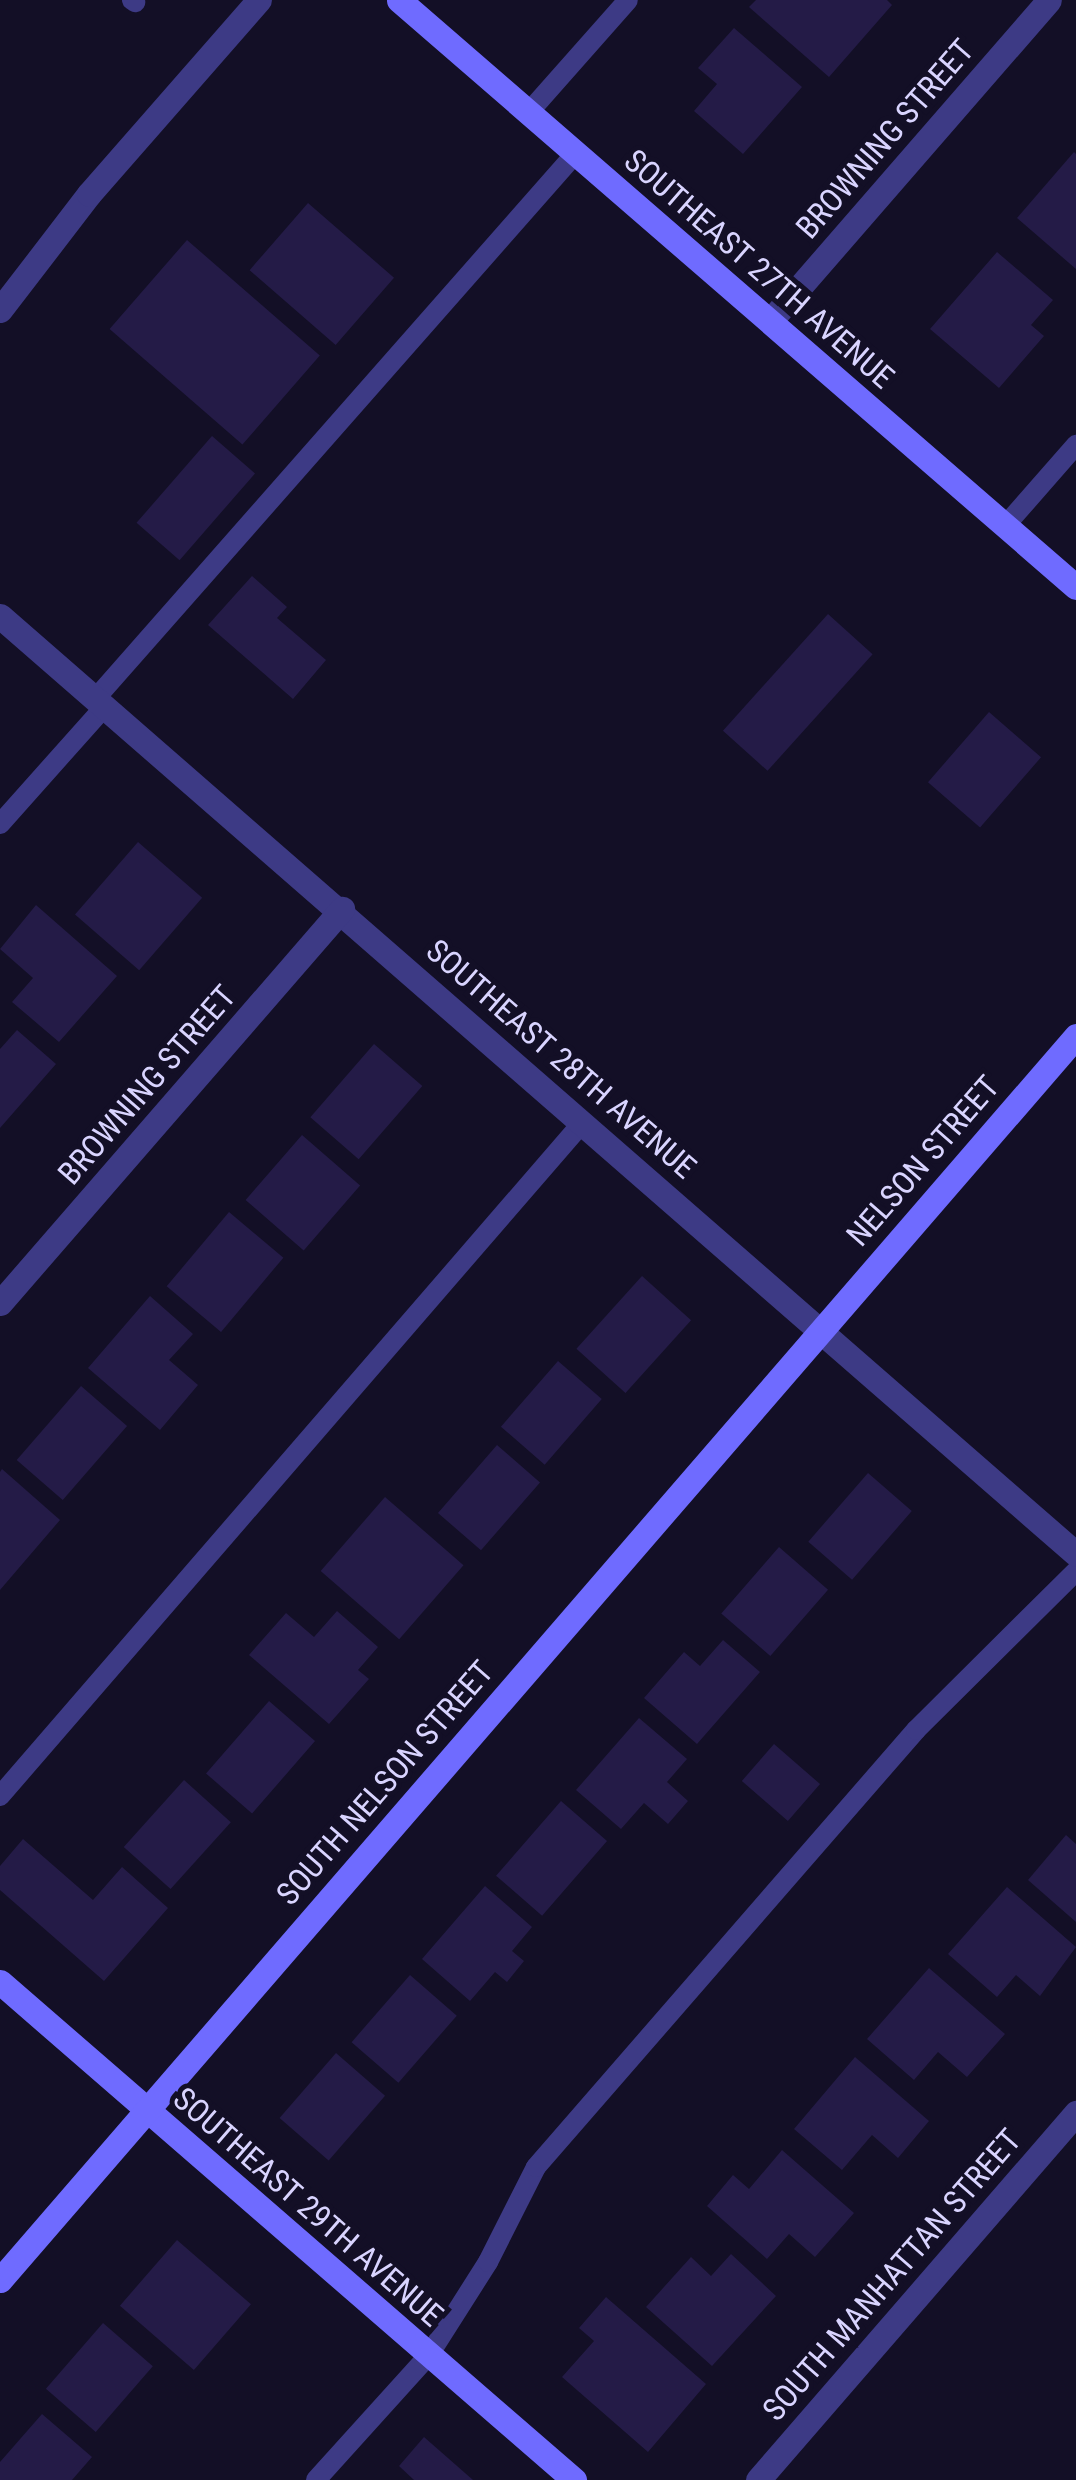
<!DOCTYPE html>
<style>
body{margin:0}
#map{position:relative;width:1076px;height:2480px;overflow:hidden;background:#130f26;font-family:"Roboto Condensed",sans-serif}
div>[style]{position:absolute}
.building>*{inset:0;background:#241b47;transform-origin:0 0}
.lane>*{height:20px;margin:-10px;padding:0 10px;transform-origin:10px;border-radius:10px;background:#3d3a85}
.street>*{height:25px;margin:-12.5px;padding:0 12.5px;transform-origin:12.5px;border-radius:12.5px;background:#3d3a85}
.secondary>*{height:25px;margin:-12.5px;padding:0 12.5px;transform-origin:12.5px;border-radius:12.5px;background:#6f6bff}
span{translate:-50% -50%;white-space:nowrap;text-align:center;line-height:1.15;-webkit-text-stroke:10px #130f26;paint-order:stroke}
.street-label{font-size:32px;color:#d9d4ff}
</style>
<div id="map">
<div class="building">
<div style="clip-path:polygon(756px 0,887px 0,892px 5px,829px 77px,749px 7px)"></div>
<div style="clip-path:polygon(734px 28px,802px 87px,743px 154px,694px 111px,717px 84px,698px 68px)"></div>
<div style="clip-path:polygon(1074px 152px,1076px 154px,1076px 269px,1017px 218px)"></div>
<div style="left:308px;top:203px;width:114px;height:89px;rotate:41deg"></div>
<div style="left:187px;top:240px;width:176px;height:118px;rotate:41deg"></div>
<div style="clip-path:polygon(997px 252px,1053px 300px,1031px 325px,1044px 336px,999px 388px,930px 329px)"></div>
<div style="left:212px;top:436px;width:57px;height:115px;rotate:41deg"></div>
<div style="clip-path:polygon(252px 576px,287px 607px,277px 618px,326px 660px,293px 699px,208px 625px)"></div>
<div style="left:828px;top:614px;width:60px;height:157px;rotate:42deg"></div>
<div style="left:989px;top:712px;width:69px;height:93px;rotate:41deg"></div>
<div style="left:138px;top:842px;width:85px;height:96px;rotate:41deg"></div>
<div style="clip-path:polygon(36px 905px,117px 976px,59px 1042px,12px 1002px,33px 978px,0 949px)"></div>
<div style="clip-path:polygon(17px 1030px,56px 1064px,0 1128px,0 1049px)"></div>
<div style="left:374px;top:1044px;width:64px;height:97px;rotate:41deg"></div>
<div style="left:302px;top:1135px;width:77px;height:86px;rotate:41deg"></div>
<div style="left:229px;top:1212px;width:71px;height:97px;rotate:40deg"></div>
<div style="left:642px;top:1276px;width:66px;height:98px;rotate:42deg"></div>
<div style="clip-path:polygon(150px 1296px,193px 1334px,169px 1360px,198px 1385px,160px 1430px,88px 1368px)"></div>
<div style="left:558px;top:1361px;width:58px;height:87px;rotate:41deg"></div>
<div style="left:81px;top:1386px;width:61px;height:98px;rotate:41deg"></div>
<div style="left:497px;top:1445px;width:57px;height:90px;rotate:41deg"></div>
<div style="clip-path:polygon(2px 1469px,60px 1520px,0 1590px,0 1472px)"></div>
<div style="left:868px;top:1473px;width:58px;height:91px;rotate:41deg"></div>
<div style="left:385px;top:1497px;width:104px;height:98px;rotate:41deg"></div>
<div style="left:779px;top:1547px;width:65px;height:88px;rotate:41deg"></div>
<div style="clip-path:polygon(337px 1611px,378px 1647px,358px 1670px,369px 1679px,329px 1724px,249px 1655px,286px 1613px,314px 1637px)"></div>
<div style="clip-path:polygon(723px 1640px,760px 1672px,697px 1744px,644px 1698px,684px 1652px,700px 1666px)"></div>
<div style="left:269px;top:1701px;width:61px;height:96px;rotate:41deg"></div>
<div style="clip-path:polygon(639px 1718px,687px 1759px,667px 1782px,688px 1801px,668px 1824px,644px 1803px,621px 1829px,576px 1790px)"></div>
<div style="left:774px;top:1744px;width:61px;height:49px;rotate:41deg"></div>
<div style="left:184px;top:1780px;width:63px;height:90px;rotate:42deg"></div>
<div style="left:561px;top:1801px;width:61px;height:99px;rotate:41deg"></div>
<div style="clip-path:polygon(1066px 1835px,1076px 1844px,1076px 1922px,1028px 1880px)"></div>
<div style="clip-path:polygon(23px 1839px,93px 1900px,122px 1867px,168px 1908px,104px 1981px,0 1890px,0 1866px)"></div>
<div style="clip-path:polygon(485px 1886px,532px 1927px,512px 1951px,524px 1961px,507px 1982px,495px 1972px,470px 2001px,422px 1959px)"></div>
<div style="clip-path:polygon(1007px 1887px,1076px 1947px,1040px 1996px,1016px 1975px,997px 1997px,948px 1954px)"></div>
<div style="clip-path:polygon(929px 1968px,1005px 2034px,967px 2077px,938px 2052px,914px 2080px,867px 2039px)"></div>
<div style="left:410px;top:1975px;width:62px;height:89px;rotate:41deg"></div>
<div style="left:336px;top:2053px;width:65px;height:86px;rotate:41deg"></div>
<div style="clip-path:polygon(855px 2057px,929px 2121px,898px 2158px,872px 2135px,842px 2170px,794px 2129px)"></div>
<div style="clip-path:polygon(782px 2150px,854px 2213px,815px 2257px,789px 2234px,767px 2259px,707px 2206px,733px 2175px,749px 2189px)"></div>
<div style="left:177px;top:2240px;width:98px;height:87px;rotate:41deg"></div>
<div style="clip-path:polygon(731px 2254px,776px 2296px,712px 2366px,646px 2307px,691px 2257px,711px 2276px)"></div>
<div style="clip-path:polygon(606px 2297px,706px 2384px,648px 2452px,562px 2377px,594px 2341px,579px 2328px)"></div>
<div style="left:103px;top:2323px;width:66px;height:87px;rotate:41deg"></div>
<div style="clip-path:polygon(42px 2414px,92px 2457px,72px 2480px,0 2480px,0 2462px)"></div>
<div style="clip-path:polygon(424px 2437px,473px 2480px,414px 2480px,399px 2466px)"></div>
</div>
<div class="lane">
<div style="left:132px;top:0;width:4px;rotate:34deg"></div>
<div style="left:529px;top:112px;width:149px;rotate:-48.5deg"></div>
<div style="left:1005px;top:526px;width:108px;rotate:-48.8deg"></div>
<div style="left:96px;top:698px;width:726px;rotate:-48.63deg"></div>
<div style="left:0;top:824px;width:158px;rotate:-48.3deg"></div>
<div style="left:0;top:1796px;width:891px;rotate:-49.14deg"></div>
<div style="left:316px;top:2480px;width:169px;rotate:-47.9deg"></div>
<div style="left:429px;top:2355px;width:110px;rotate:-57.6deg"></div>
<div style="left:488px;top:2262px;width:106px;rotate:-63.2deg"></div>
<div style="left:536px;top:2167px;width:579px;rotate:-48.99deg"></div>
<div style="left:916px;top:1730px;width:226px;rotate:-44.8deg"></div>
</div>
<div class="street">
<div style="left:0;top:310px;width:146px;rotate:-52.5deg"></div>
<div style="left:89px;top:194px;width:258px;rotate:-48.8deg"></div>
<div style="left:770px;top:321px;width:425px;rotate:-49deg"></div>
<div style="left:0;top:616px;width:1427px;rotate:41.08deg"></div>
<div style="left:0;top:1303px;width:522px;rotate:-49.04deg"></div>
<div style="left:758px;top:2480px;width:486px;rotate:-49.1deg"></div>
</div>
<div class="secondary">
<div style="left:399px;top:0;width:896px;rotate:40.93deg"></div>
<div style="left:0;top:1982px;width:760px;rotate:40.94deg"></div>
<div style="left:0;top:2280px;width:1645px;rotate:-49.14deg"></div>
</div>
<div class="street-label">
<span style="left:885px;top:139px;rotate:-49deg">BROWNING STREET</span>
<span style="left:759px;top:269px;rotate:41deg">SOUTHEAST 27TH AVENUE</span>
<span style="left:561px;top:1059px;rotate:41deg">SOUTHEAST 28TH AVENUE</span>
<span style="left:147px;top:1085px;rotate:-49deg">BROWNING STREET</span>
<span style="left:923px;top:1161px;rotate:-49deg">NELSON STREET</span>
<span style="left:385px;top:1783px;rotate:-49deg">SOUTH NELSON STREET</span>
<span style="left:308px;top:2207px;rotate:41deg">SOUTHEAST 29TH AVENUE</span>
<span style="left:892px;top:2275px;rotate:-49deg">SOUTH MANHATTAN STREET</span>
</div>
</div>
